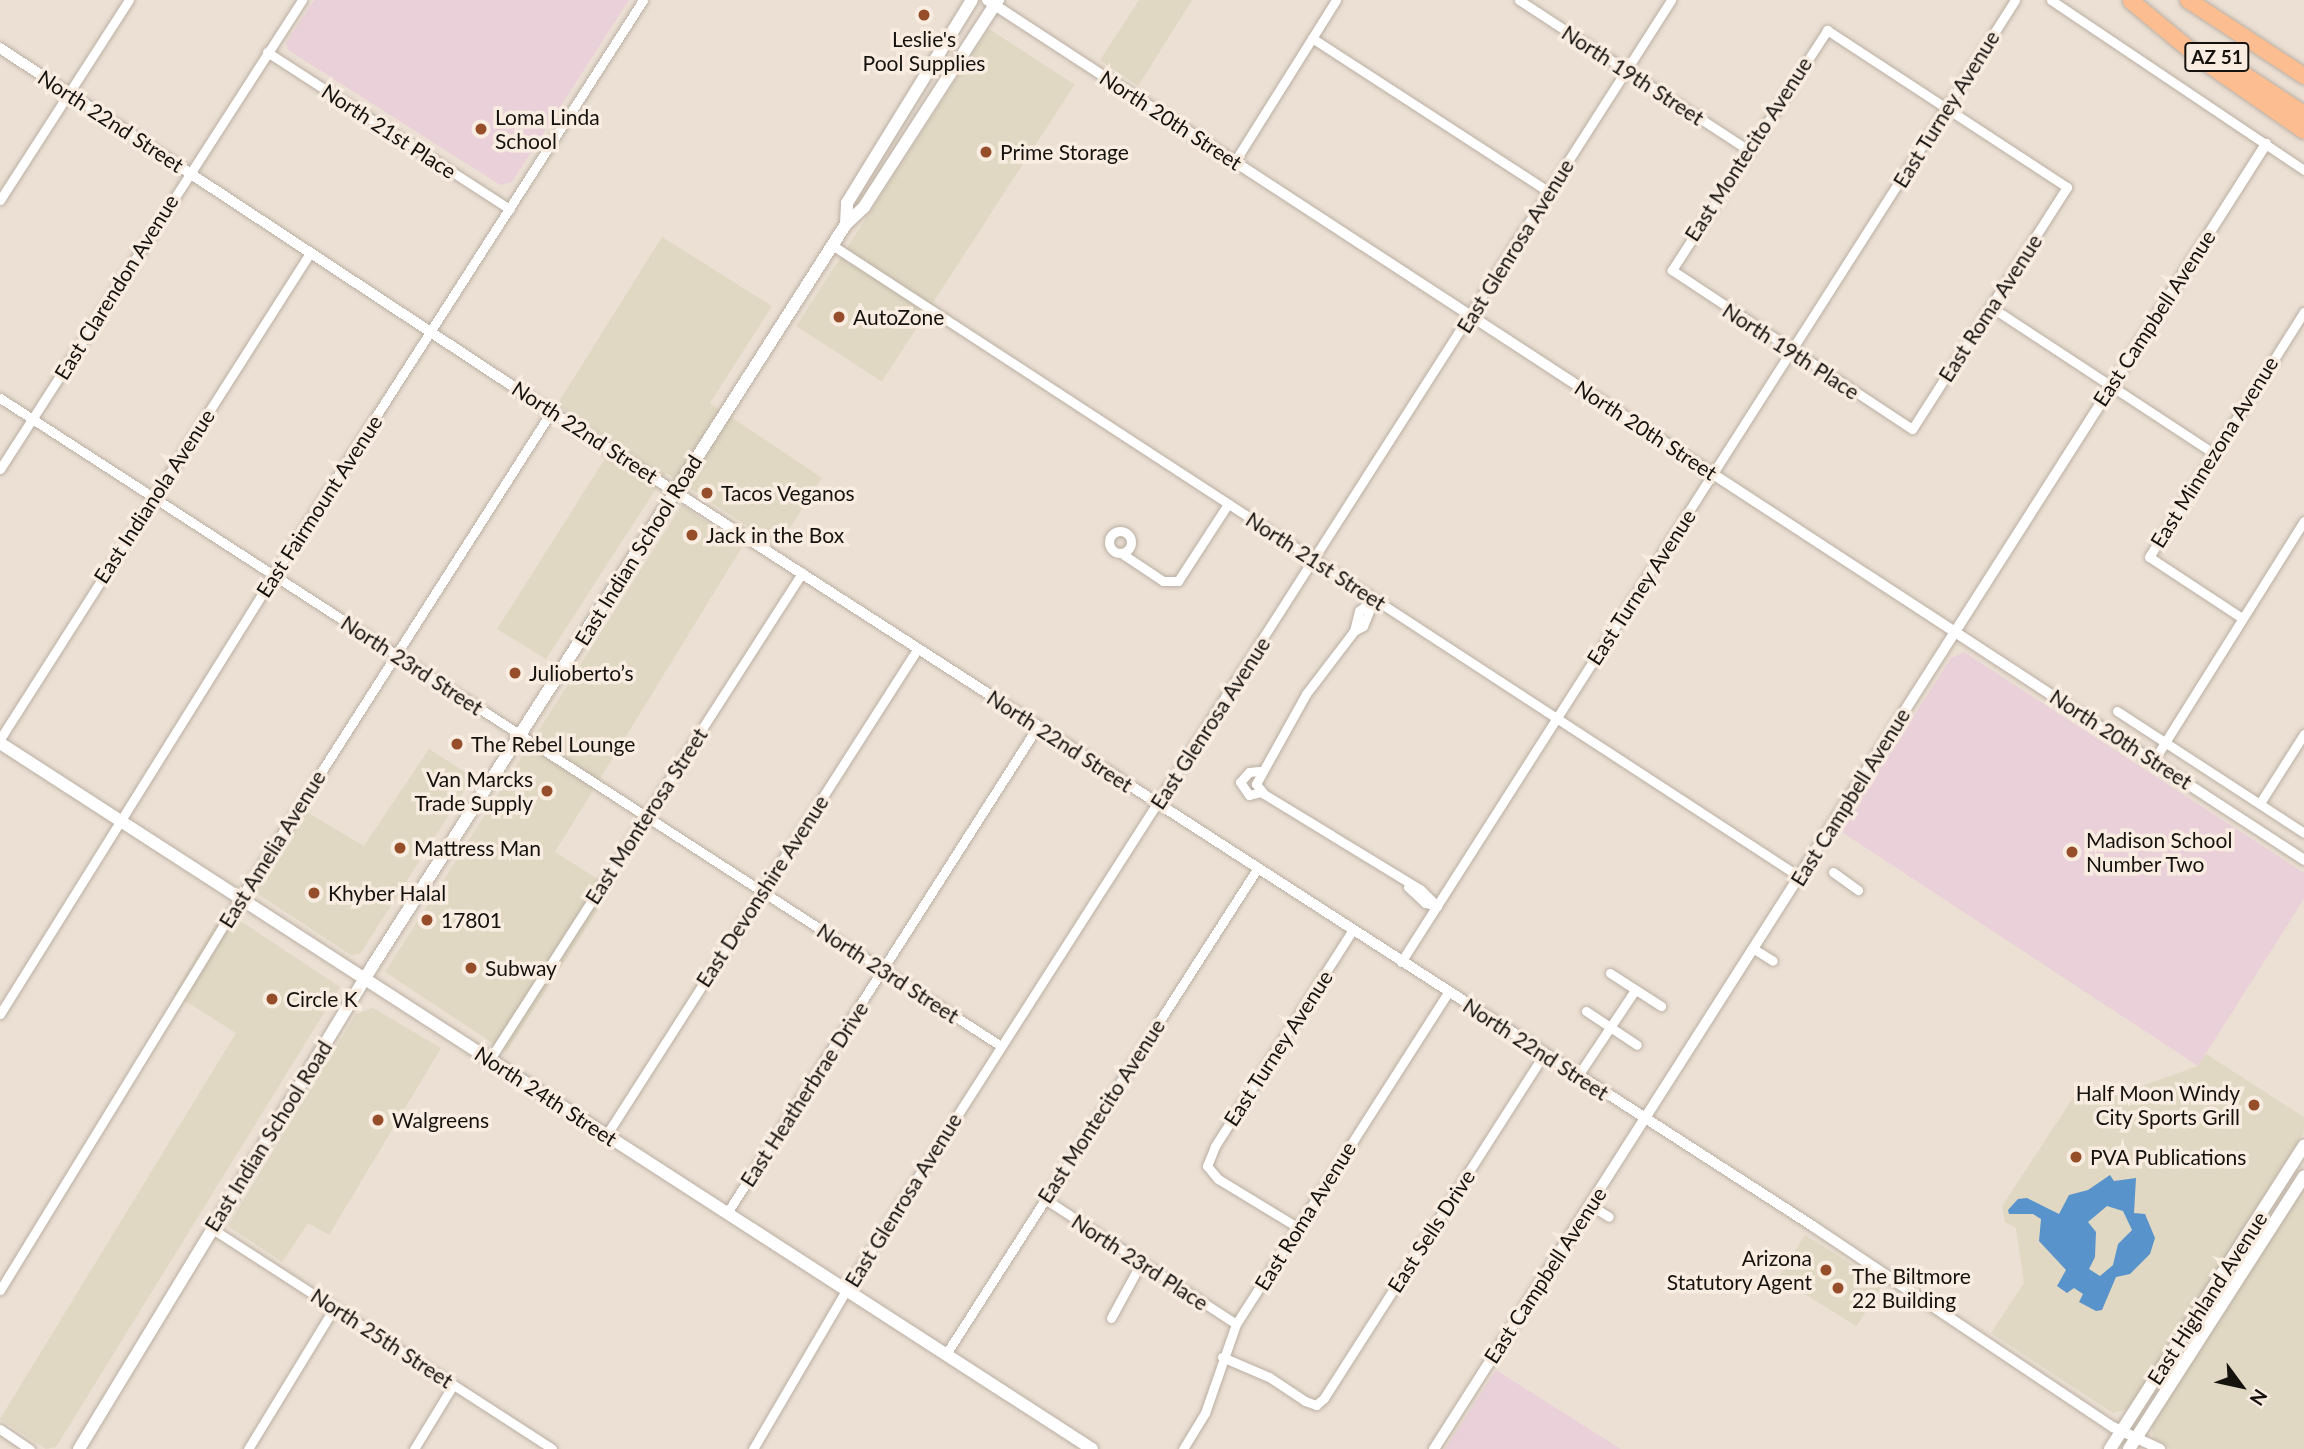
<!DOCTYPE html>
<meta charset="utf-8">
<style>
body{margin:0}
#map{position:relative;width:2304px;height:1449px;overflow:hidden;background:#ece0d4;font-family:Lato,sans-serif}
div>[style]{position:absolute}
.commercial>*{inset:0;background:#e0d8c3;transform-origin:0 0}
.education>*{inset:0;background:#ead1d9}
.water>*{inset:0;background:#5993cb}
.roads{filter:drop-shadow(0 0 2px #baafa3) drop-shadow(0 0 2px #baafa3)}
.minor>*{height:9px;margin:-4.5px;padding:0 4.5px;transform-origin:4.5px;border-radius:4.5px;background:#fff}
.minor>.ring{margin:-4.5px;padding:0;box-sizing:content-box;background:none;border:9px solid #fff;border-radius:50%}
.tertiary>*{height:10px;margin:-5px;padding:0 5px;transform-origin:5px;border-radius:5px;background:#fff}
.secondary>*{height:12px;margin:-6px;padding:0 6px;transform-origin:6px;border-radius:6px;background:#fff}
.motorway>*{height:16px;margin:-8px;padding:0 8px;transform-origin:8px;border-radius:8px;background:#fcbd91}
.dots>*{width:19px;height:19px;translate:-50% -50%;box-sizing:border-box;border:4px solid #f9ede1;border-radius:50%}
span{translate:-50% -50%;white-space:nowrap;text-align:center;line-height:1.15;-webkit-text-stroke:7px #f9ede1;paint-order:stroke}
.shield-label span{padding:2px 5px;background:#f9ede1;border:2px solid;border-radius:5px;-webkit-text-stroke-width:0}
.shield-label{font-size:19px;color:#16120e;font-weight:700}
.poi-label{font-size:21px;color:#16120e}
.left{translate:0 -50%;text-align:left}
.right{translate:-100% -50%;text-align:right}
.street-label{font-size:21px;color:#16120e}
.north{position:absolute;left:2206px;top:1351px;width:70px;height:70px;-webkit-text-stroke:5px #f9ede1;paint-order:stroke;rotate:123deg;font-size:19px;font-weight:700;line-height:28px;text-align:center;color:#16120e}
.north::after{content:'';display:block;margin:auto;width:24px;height:32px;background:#16120e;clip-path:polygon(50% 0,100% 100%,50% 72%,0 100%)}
</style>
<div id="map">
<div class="commercial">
<div style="clip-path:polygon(1139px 0,1192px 0,1138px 86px,1100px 60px)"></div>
<div style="left:989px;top:29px;width:102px;height:354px;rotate:33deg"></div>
<div style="clip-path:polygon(662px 237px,772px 306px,710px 403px,822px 478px,778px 546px,666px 473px,546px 659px,497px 629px,615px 443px,557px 405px)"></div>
<div style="clip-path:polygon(682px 505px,742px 547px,555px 852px,612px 888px,506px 1052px,385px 972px)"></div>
<div style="clip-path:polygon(429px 749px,473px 777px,360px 954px,351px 955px,255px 892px,305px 811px,364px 846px)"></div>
<div style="clip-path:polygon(224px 910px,340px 987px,56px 1447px,46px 1449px,0 1419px,236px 1033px,174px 994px)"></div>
<div style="clip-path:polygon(373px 1008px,441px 1048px,329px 1235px,308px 1223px,282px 1262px,228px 1226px,356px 1014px)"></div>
<div style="clip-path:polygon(2206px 1054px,2304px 1117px,2304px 1132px,2129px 1409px,2113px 1413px,1991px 1333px,2024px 1283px,2016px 1228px,2005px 1222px,2002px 1206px,2075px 1095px,2094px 1103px,2198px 1066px)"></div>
<div style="clip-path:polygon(2304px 1188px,2304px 1449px,2170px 1449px,2153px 1437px,2152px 1425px)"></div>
<div style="left:1805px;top:1235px;width:92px;height:50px;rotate:32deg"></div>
</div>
<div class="education">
<div style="clip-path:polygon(314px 0,629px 0,512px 182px,500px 185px,288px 50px,286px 43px)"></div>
<div style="clip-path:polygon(1964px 652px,2304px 873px,2304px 899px,2198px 1066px,1840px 831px,1951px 658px)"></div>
<div style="clip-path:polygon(1496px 1370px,1621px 1449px,1445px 1449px)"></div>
</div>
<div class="water">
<div style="clip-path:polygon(evenodd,2110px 1175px,2114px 1181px,2136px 1178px,2134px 1213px,2145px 1214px,2155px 1238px,2150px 1254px,2130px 1274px,2116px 1277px,2102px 1310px,2096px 1311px,2079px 1302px,2083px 1294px,2074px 1288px,2067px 1293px,2057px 1286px,2066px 1270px,2039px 1241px,2041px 1219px,2033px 1214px,2009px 1214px,2008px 1210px,2018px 1199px,2027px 1198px,2059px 1214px,2069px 1195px,2088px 1190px,2110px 1175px,2107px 1206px,2123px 1211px,2132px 1230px,2118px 1244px,2113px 1265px,2100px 1276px,2089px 1269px,2095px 1257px,2096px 1232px,2088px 1222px,2107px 1206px)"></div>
</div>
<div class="roads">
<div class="minor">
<div style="left:1519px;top:0;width:274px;rotate:33.2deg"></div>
<div style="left:2051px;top:0;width:305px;rotate:33.9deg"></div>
<div style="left:1827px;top:30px;width:287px;rotate:33.2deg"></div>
<div style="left:2067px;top:187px;width:287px;rotate:122.6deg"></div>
<div style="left:1912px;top:429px;width:288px;rotate:-146.5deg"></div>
<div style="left:1672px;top:270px;width:286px;rotate:-57.1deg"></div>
<div style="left:1312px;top:38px;width:283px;rotate:33deg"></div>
<div style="left:267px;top:52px;width:289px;rotate:32.9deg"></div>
<div style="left:1235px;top:161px;width:190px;rotate:-57.9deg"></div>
<div style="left:0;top:200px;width:238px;rotate:-57.2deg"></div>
<div style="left:832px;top:245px;width:1156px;rotate:33.14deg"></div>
<div style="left:1991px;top:307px;width:264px;rotate:33.3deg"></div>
<div style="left:0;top:398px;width:1192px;rotate:32.92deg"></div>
<div style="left:0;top:469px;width:558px;rotate:-57.22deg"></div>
<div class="ring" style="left:1109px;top:531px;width:13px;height:13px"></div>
<div style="left:1121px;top:553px;width:50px;rotate:33.7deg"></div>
<div style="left:1163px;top:581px;width:15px"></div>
<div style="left:1178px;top:581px;width:92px;rotate:-57deg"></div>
<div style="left:1374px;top:599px;width:29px;rotate:112deg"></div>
<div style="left:1363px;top:626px;width:10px;rotate:151deg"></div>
<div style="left:1354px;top:631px;width:79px;rotate:127.3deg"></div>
<div style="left:1306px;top:694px;width:103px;rotate:119.1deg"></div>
<div style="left:1256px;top:784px;width:13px;rotate:51deg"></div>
<div style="left:1264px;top:794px;width:184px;rotate:31.4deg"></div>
<div style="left:1421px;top:890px;width:23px;rotate:45deg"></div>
<div style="left:2242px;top:618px;width:111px;rotate:-146.7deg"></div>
<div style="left:2149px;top:557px;width:290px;rotate:-57.7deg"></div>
<div style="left:1354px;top:631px;width:21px;rotate:-76deg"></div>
<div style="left:1359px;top:611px;width:19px;rotate:-39deg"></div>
<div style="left:2117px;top:711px;width:223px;rotate:33.1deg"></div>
<div style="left:0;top:739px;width:576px;rotate:-57.47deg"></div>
<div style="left:2154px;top:760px;width:282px;rotate:-57.9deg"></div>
<div style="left:1259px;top:771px;width:10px;rotate:174deg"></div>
<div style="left:1249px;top:772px;width:13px;rotate:132deg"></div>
<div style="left:1240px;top:782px;width:16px;rotate:55deg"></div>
<div style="left:1249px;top:795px;width:12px;rotate:-14deg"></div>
<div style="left:2260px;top:803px;width:82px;rotate:-57.5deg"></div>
<div style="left:1833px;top:872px;width:31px;rotate:36deg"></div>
<div style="left:1408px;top:887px;width:23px;rotate:43deg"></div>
<div style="left:1425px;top:903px;width:12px;rotate:14deg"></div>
<div style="left:1754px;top:949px;width:22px;rotate:32deg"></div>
<div style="left:1401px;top:962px;width:1141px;rotate:-57.45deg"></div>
<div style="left:1610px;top:973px;width:61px;rotate:32.9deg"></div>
<div style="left:1586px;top:1011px;width:61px;rotate:33.7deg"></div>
<div style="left:0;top:1014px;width:517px;rotate:-58.03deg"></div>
<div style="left:274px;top:575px;width:683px;rotate:-57.31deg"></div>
<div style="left:490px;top:1059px;width:578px;rotate:-57.3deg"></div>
<div style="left:1577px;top:1077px;width:105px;rotate:-56.3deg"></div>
<div style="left:607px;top:1134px;width:577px;rotate:-57.38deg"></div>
<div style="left:1045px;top:1199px;width:228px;rotate:33.2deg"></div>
<div style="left:1590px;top:1205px;width:22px;rotate:32deg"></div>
<div style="left:727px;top:1213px;width:578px;rotate:-57.44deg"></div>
<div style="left:1297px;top:1227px;width:92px;rotate:-148.7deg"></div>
<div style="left:1218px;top:1179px;width:17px;rotate:-130deg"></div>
<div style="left:1207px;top:1166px;width:22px;rotate:-68deg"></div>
<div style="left:1215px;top:1146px;width:255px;rotate:-57.5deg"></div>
<div style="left:211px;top:1228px;width:406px;rotate:32.9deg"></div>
<div style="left:0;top:1290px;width:429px;rotate:-58.5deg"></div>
<div style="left:224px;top:924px;width:608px;rotate:-57.43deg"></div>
<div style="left:1111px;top:1318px;width:63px;rotate:-61.4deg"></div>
<div style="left:946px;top:1354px;width:576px;rotate:-57.33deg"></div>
<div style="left:1222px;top:1357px;width:51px;rotate:23.1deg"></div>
<div style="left:1269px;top:1377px;width:43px;rotate:33.7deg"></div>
<div style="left:1305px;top:1401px;width:12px;rotate:20deg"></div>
<div style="left:1316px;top:1405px;width:11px;rotate:-41deg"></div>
<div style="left:1324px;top:1398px;width:407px;rotate:-57.4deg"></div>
<div style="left:0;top:1429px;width:36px;rotate:34deg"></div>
<div style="left:248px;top:1449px;width:165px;rotate:-58.6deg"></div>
<div style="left:414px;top:1449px;width:75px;rotate:-58.6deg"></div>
<div style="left:753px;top:1449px;width:205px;rotate:-59.6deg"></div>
<div style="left:857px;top:1272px;width:1510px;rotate:-57.38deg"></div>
<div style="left:1183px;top:1449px;width:42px;rotate:-58.6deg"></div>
<div style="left:1205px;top:1413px;width:94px;rotate:-70.8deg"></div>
<div style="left:1236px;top:1324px;width:393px;rotate:-57.4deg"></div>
</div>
<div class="tertiary">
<div style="left:987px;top:0;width:1573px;rotate:33.14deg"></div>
<div style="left:0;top:48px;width:679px;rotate:33.41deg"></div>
<div style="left:567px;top:422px;width:1484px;rotate:32.84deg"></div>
<div style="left:1814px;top:1227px;width:360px;rotate:33.8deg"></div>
<div style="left:2113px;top:1427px;width:52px;rotate:25.1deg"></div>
<div style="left:1434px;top:1449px;width:1548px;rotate:-57.48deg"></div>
</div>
<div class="secondary">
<div style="left:846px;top:224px;width:21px;rotate:-87deg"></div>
<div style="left:847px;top:203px;width:238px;rotate:-58.4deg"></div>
<div style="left:0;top:743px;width:1300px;rotate:32.88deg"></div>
<div style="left:79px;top:1449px;width:566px;rotate:-58.72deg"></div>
<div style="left:373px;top:965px;width:879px;rotate:-57.45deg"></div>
<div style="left:846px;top:224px;width:25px;rotate:-43deg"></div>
<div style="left:864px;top:207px;width:247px;rotate:-57.1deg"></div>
<div style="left:2110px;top:1449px;width:360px;rotate:-57.4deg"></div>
<div style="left:2129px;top:1449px;width:324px;rotate:-57.3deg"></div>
</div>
<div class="motorway">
<div style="left:2188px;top:0;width:139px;rotate:33.2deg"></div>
<div style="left:2131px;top:1px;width:92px;rotate:39.7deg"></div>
<div style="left:2202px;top:60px;width:124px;rotate:34.8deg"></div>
<div style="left:2214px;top:55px;width:108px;rotate:33.2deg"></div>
</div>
</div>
<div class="dots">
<div style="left:924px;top:15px;background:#954e29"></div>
<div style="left:481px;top:129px;background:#954e29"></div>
<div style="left:986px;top:152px;background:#954e29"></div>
<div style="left:839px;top:317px;background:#954e29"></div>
<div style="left:707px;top:493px;background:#954e29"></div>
<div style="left:692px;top:535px;background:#954e29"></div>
<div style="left:515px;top:673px;background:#954e29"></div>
<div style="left:457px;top:744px;background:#954e29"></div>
<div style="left:547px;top:791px;background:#954e29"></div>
<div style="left:400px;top:848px;background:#954e29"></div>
<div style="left:2072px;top:852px;background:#954e29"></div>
<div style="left:314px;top:893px;background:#954e29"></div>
<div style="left:427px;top:920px;background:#954e29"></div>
<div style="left:471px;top:968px;background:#954e29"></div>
<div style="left:272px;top:999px;background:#954e29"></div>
<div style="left:2254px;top:1105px;background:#954e29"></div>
<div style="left:378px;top:1120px;background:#954e29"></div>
<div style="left:2076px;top:1157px;background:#954e29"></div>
<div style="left:1826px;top:1270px;background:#954e29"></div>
<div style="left:1838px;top:1288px;background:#954e29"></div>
</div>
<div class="shield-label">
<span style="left:2217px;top:57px">AZ 51</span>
</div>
<div class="poi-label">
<span style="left:924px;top:51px">Leslie's<br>Pool Supplies</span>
<span class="left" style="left:495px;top:129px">Loma Linda<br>School</span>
<span class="left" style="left:1000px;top:152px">Prime Storage</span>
<span class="left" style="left:853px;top:317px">AutoZone</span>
<span class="left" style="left:721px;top:493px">Tacos Veganos</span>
<span class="left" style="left:706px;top:535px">Jack in the Box</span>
<span class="left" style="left:529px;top:673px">Julioberto’s</span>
<span class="left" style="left:471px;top:744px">The Rebel Lounge</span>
<span class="right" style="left:533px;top:791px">Van Marcks<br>Trade Supply</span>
<span class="left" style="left:2086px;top:852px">Madison School<br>Number Two</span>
<span class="left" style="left:414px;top:848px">Mattress Man</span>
<span class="left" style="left:328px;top:893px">Khyber Halal</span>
<span class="left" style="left:441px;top:920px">17801</span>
<span class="left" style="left:485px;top:968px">Subway</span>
<span class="left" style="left:286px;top:999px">Circle K</span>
<span class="right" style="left:2240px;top:1105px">Half Moon Windy<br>City Sports Grill</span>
<span class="left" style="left:392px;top:1120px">Walgreens</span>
<span class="left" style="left:2090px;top:1157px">PVA Publications</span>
<span class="right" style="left:1812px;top:1270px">Arizona<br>Statutory Agent</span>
<span class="left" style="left:1852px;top:1288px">The Biltmore<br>22 Building</span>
</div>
<div class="street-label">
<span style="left:1633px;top:75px;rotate:33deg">North 19th Street</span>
<span style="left:1946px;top:109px;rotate:-58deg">East Turney Avenue</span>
<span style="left:1171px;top:120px;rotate:33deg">North 20th Street</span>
<span style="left:111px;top:121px;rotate:33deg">North 22nd Street</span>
<span style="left:389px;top:131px;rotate:33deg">North 21st Place</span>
<span style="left:1748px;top:149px;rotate:-57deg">East Montecito Avenue</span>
<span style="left:1515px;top:246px;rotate:-58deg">East Glenrosa Avenue</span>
<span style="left:116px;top:287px;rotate:-58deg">East Clarendon Avenue</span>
<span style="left:1990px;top:308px;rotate:-57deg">East Roma Avenue</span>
<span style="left:2154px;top:318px;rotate:-57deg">East Campbell Avenue</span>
<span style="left:1791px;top:351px;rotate:33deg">North 19th Place</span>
<span style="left:1646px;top:430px;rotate:33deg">North 20th Street</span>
<span style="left:585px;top:432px;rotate:33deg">North 22nd Street</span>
<span style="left:2214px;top:452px;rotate:-58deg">East Minnezona Avenue</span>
<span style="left:154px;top:496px;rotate:-57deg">East Indianola Avenue</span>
<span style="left:319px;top:506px;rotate:-57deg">East Fairmount Avenue</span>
<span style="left:638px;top:550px;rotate:-58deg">East Indian School Road</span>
<span style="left:1316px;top:561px;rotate:33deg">North 21st Street</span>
<span style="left:1641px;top:587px;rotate:-57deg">East Turney Avenue</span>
<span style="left:412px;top:665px;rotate:33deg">North 23rd Street</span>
<span style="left:1210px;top:723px;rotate:-57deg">East Glenrosa Avenue</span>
<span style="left:2121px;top:739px;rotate:33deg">North 20th Street</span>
<span style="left:1060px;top:741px;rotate:33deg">North 22nd Street</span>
<span style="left:1850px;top:797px;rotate:-58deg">East Campbell Avenue</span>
<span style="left:646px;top:816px;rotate:-57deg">East Monterosa Street</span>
<span style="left:272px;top:849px;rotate:-58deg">East Amelia Avenue</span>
<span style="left:762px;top:891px;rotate:-57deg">East Devonshire Avenue</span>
<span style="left:888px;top:973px;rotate:33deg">North 23rd Street</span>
<span style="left:1278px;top:1048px;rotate:-57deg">East Turney Avenue</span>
<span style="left:1536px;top:1049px;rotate:33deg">North 22nd Street</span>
<span style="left:804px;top:1094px;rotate:-57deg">East Heatherbrae Drive</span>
<span style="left:546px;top:1096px;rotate:33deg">North 24th Street</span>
<span style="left:1101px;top:1111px;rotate:-57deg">East Montecito Avenue</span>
<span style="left:268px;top:1136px;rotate:-58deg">East Indian School Road</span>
<span style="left:903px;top:1200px;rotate:-58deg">East Glenrosa Avenue</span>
<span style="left:1305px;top:1216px;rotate:-58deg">East Roma Avenue</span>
<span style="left:1431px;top:1231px;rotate:-57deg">East Sells Drive</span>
<span style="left:1140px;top:1262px;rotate:33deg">North 23rd Place</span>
<span style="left:1545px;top:1275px;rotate:-57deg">East Campbell Avenue</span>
<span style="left:2207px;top:1298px;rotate:-57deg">East Highland Avenue</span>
<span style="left:382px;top:1338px;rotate:33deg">North 25th Street</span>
</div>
<div class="north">N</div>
</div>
